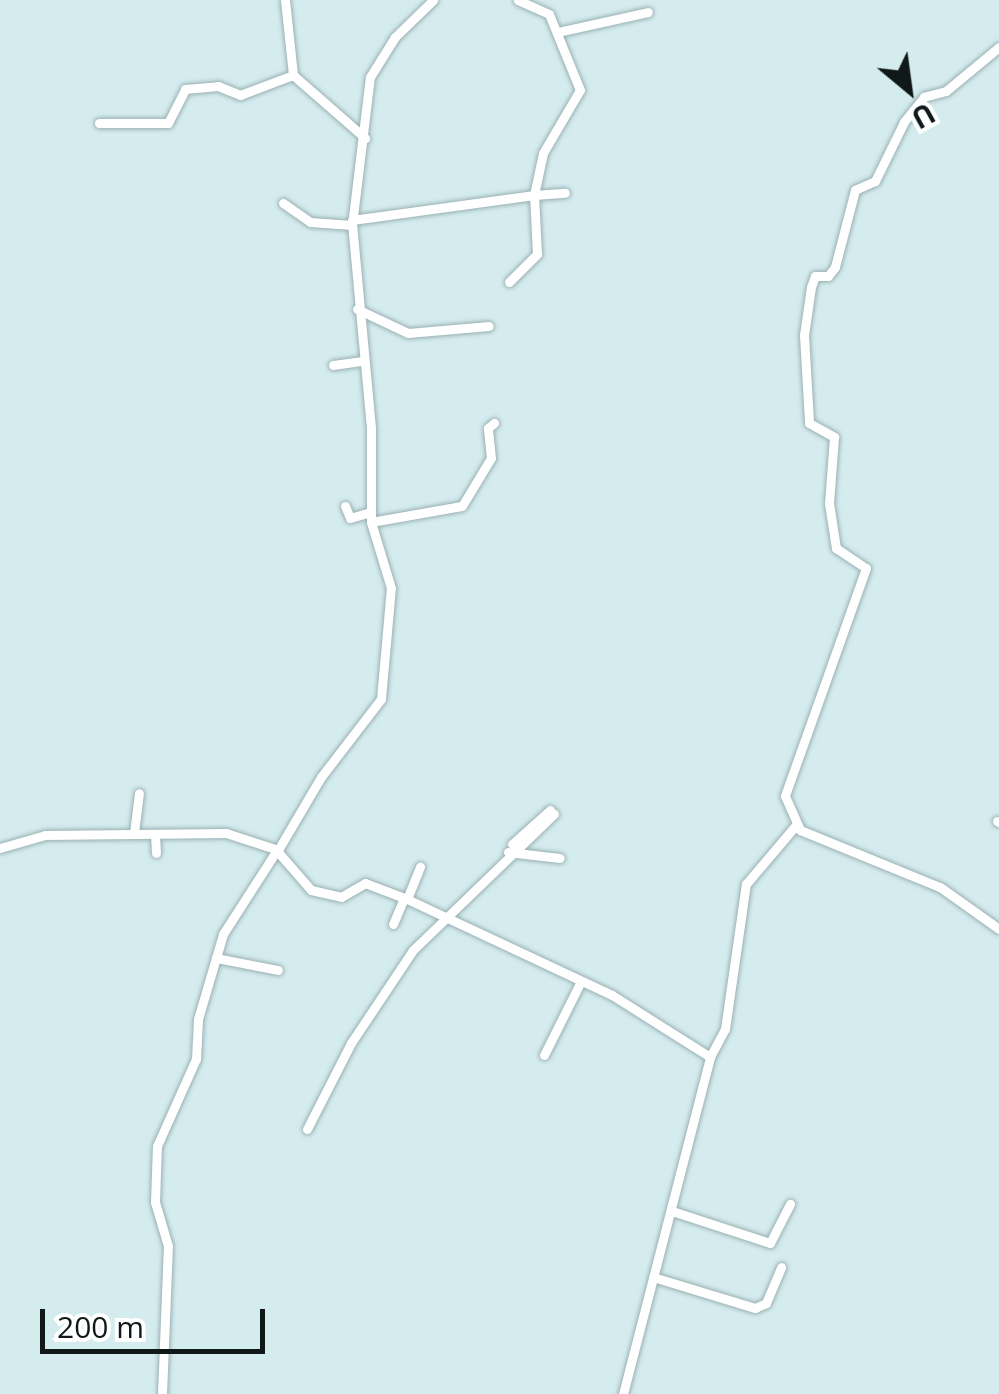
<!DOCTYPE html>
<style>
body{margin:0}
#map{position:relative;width:999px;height:1394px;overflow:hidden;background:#d5ecef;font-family:"Open Sans",sans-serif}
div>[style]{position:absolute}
.roads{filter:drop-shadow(0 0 2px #9ab1b3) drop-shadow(0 0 2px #9ab1b3)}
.minor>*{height:9px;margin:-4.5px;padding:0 4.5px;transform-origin:4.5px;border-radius:4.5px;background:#fff}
span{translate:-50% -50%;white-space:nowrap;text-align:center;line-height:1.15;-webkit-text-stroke:10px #fff;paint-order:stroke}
.north{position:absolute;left:859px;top:40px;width:100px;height:100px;-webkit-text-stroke:8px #fff;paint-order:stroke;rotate:151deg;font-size:28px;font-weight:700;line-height:40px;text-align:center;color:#101819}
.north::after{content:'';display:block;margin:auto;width:35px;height:45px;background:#101819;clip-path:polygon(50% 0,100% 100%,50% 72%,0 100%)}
.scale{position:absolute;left:40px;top:1309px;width:225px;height:45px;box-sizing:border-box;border:5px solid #101819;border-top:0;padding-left:12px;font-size:30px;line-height:35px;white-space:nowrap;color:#101819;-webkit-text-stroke:8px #fff;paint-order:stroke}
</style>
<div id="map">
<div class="roads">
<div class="minor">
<div style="left:285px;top:0;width:75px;rotate:83.9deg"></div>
<div style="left:293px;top:75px;width:96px;rotate:41.2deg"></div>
<div style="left:558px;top:32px;width:92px;rotate:-12.5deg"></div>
<div style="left:999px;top:47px;width:69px;rotate:140.3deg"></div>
<div style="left:946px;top:91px;width:23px;rotate:165deg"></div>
<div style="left:924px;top:97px;width:32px;rotate:129deg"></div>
<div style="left:904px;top:122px;width:66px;rotate:116.2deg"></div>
<div style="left:875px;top:181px;width:22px;rotate:156deg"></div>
<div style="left:855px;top:190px;width:80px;rotate:104.6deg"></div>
<div style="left:835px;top:267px;width:11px;rotate:128deg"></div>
<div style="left:828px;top:276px;width:13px;rotate:180deg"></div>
<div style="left:815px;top:276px;width:12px;rotate:110deg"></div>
<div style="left:811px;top:287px;width:49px;rotate:98.3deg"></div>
<div style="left:804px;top:335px;width:88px;rotate:86.7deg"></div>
<div style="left:809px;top:423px;width:29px;rotate:29deg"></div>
<div style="left:834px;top:437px;width:66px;rotate:94.3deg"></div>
<div style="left:829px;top:503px;width:46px;rotate:81.2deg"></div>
<div style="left:836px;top:548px;width:36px;rotate:34deg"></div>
<div style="left:866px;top:568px;width:242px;rotate:109.6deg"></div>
<div style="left:785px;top:796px;width:37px;rotate:66deg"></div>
<div style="left:800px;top:830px;width:151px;rotate:22.2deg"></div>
<div style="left:940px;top:887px;width:72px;rotate:35.4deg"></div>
<div style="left:99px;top:123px;width:69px"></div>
<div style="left:168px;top:123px;width:38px;rotate:-63deg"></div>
<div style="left:185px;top:89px;width:33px;rotate:-5deg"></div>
<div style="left:218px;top:86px;width:24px;rotate:22deg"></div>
<div style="left:240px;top:95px;width:57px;rotate:-20.7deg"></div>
<div style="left:283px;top:203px;width:33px;rotate:35deg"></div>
<div style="left:310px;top:222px;width:42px;rotate:4.1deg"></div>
<div style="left:352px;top:220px;width:184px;rotate:-7.8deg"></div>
<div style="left:534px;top:195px;width:43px;rotate:-77.9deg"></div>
<div style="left:543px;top:153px;width:73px;rotate:-59.6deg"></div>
<div style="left:580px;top:90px;width:82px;rotate:-112.2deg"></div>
<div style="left:549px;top:14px;width:34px;rotate:-156deg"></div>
<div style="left:509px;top:282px;width:40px;rotate:-45deg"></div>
<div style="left:537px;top:254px;width:59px;rotate:-92.9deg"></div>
<div style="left:534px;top:195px;width:31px;rotate:-4deg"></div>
<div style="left:357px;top:309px;width:56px;rotate:25.2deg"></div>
<div style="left:408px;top:333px;width:81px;rotate:-4.9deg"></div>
<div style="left:333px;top:365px;width:28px;rotate:-8deg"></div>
<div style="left:345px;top:506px;width:13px;rotate:67deg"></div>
<div style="left:350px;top:518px;width:22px;rotate:-16deg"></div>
<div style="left:371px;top:522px;width:92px;rotate:-10deg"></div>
<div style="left:462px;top:506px;width:56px;rotate:-58.9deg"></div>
<div style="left:491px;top:458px;width:30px;rotate:-96deg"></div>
<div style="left:488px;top:428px;width:8px;rotate:-40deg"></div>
<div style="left:997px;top:821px;width:2px;rotate:27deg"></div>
<div style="left:134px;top:833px;width:40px;rotate:-82.9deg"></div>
<div style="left:155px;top:834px;width:19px;rotate:87deg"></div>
<div style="left:512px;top:844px;width:51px;rotate:-41.8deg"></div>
<div style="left:0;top:848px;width:47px;rotate:-16.1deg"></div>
<div style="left:45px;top:835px;width:181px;rotate:-0.6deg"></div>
<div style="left:226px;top:833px;width:55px;rotate:18.1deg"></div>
<div style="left:278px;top:850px;width:85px;rotate:-59.5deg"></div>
<div style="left:321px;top:777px;width:98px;rotate:-52.4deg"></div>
<div style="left:381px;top:699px;width:111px;rotate:-84.9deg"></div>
<div style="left:391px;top:588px;width:69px;rotate:-106.9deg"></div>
<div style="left:371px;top:522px;width:94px;rotate:-90deg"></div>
<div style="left:371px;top:428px;width:204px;rotate:-95.3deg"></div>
<div style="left:352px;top:225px;width:149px;rotate:-83.1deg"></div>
<div style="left:370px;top:77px;width:47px;rotate:-58deg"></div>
<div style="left:395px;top:37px;width:53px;rotate:-44.2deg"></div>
<div style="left:278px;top:852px;width:50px;rotate:49deg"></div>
<div style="left:311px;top:890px;width:31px;rotate:13deg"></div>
<div style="left:341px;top:897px;width:28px;rotate:-30deg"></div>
<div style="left:365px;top:883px;width:45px;rotate:20.9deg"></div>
<div style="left:407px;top:899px;width:226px;rotate:25.1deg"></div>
<div style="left:612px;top:995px;width:116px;rotate:32.3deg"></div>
<div style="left:710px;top:1057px;width:32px;rotate:-62deg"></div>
<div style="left:725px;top:1029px;width:147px;rotate:-81.8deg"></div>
<div style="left:746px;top:884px;width:77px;rotate:-49.7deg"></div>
<div style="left:508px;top:852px;width:52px;rotate:6.6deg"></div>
<div style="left:407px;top:899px;width:35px;rotate:-68deg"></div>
<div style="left:393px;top:924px;width:28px;rotate:-67deg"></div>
<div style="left:216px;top:958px;width:63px;rotate:11deg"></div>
<div style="left:544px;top:1055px;width:78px;rotate:-63.4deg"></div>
<div style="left:307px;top:1129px;width:97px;rotate:-62.9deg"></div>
<div style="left:351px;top:1043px;width:112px;rotate:-56.3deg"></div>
<div style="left:413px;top:950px;width:196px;rotate:-44deg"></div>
<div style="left:672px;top:1211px;width:103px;rotate:18.1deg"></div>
<div style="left:770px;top:1243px;width:44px;rotate:-62.9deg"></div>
<div style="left:653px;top:1277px;width:107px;rotate:16.9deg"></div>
<div style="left:755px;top:1308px;width:12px;rotate:-24deg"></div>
<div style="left:766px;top:1303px;width:39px;rotate:-67deg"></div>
<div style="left:162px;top:1394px;width:148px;rotate:-87.7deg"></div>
<div style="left:168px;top:1246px;width:46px;rotate:-106.5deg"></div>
<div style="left:155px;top:1202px;width:56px;rotate:-88deg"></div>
<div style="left:157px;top:1146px;width:95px;rotate:-65.9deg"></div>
<div style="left:196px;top:1059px;width:40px;rotate:-87.1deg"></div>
<div style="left:198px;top:1019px;width:89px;rotate:-73.6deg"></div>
<div style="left:223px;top:934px;width:100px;rotate:-57.3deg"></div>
<div style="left:623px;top:1394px;width:348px;rotate:-75.5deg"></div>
</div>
</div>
<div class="north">U</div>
<div class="scale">200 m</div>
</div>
